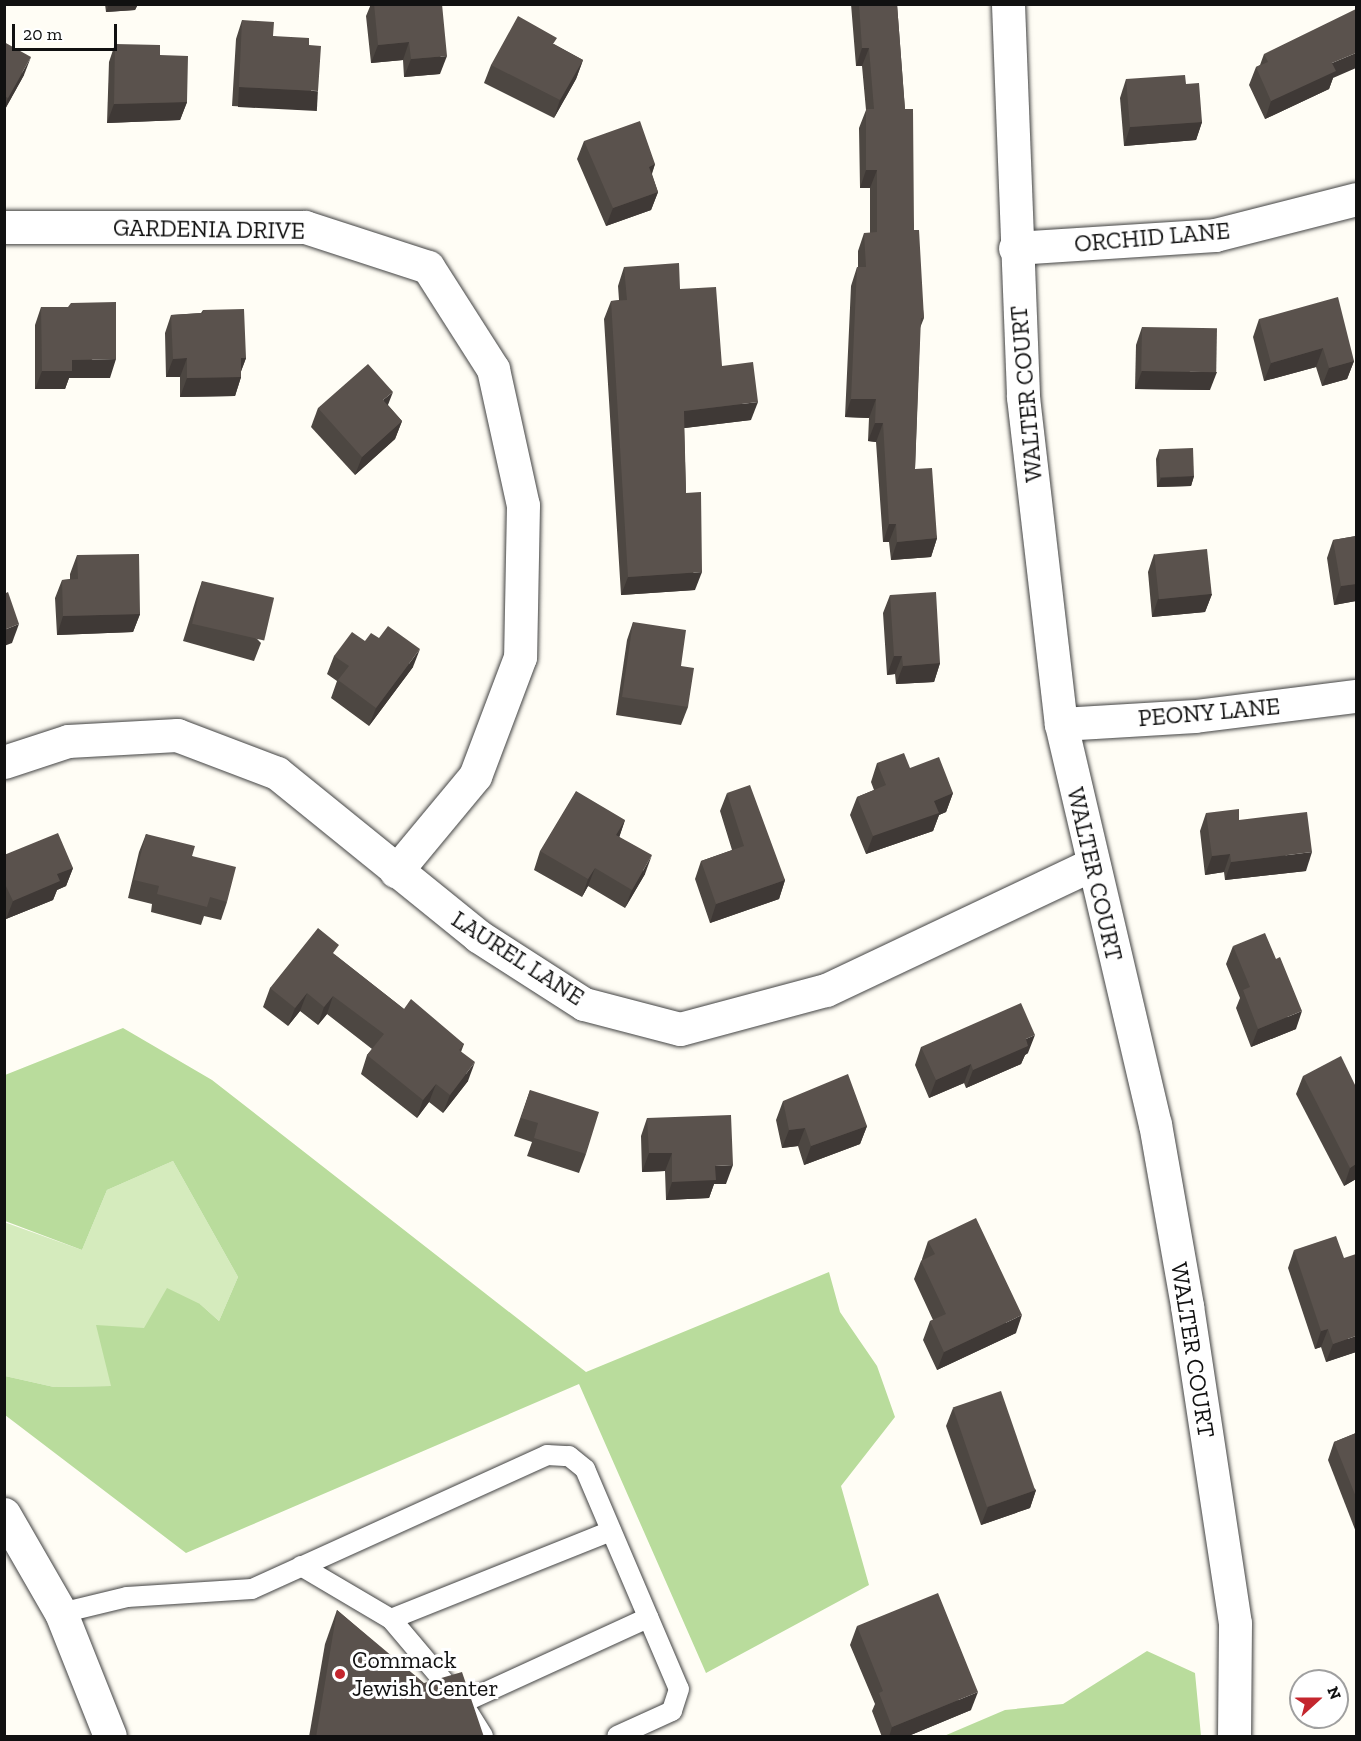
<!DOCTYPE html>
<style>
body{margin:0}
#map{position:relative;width:1361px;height:1741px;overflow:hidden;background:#fffdf5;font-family:"Zilla Slab",serif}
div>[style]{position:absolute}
.green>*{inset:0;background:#d5ebbd}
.forest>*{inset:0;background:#b9dc9c}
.roads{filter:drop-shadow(0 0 2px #444) drop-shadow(0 0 2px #444)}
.service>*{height:20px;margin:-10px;padding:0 10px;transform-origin:10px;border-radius:10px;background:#fff}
.minor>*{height:33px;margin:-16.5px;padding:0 16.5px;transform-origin:16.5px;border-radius:16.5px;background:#fff}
.wall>*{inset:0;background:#4d4742}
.shaded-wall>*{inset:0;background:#3f3936;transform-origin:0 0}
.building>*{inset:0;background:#5a524d;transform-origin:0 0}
.dots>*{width:16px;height:16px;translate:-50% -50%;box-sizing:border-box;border:3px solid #fff;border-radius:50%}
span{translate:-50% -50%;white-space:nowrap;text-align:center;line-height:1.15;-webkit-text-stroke:6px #fff;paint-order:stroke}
.street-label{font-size:24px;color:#111}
.poi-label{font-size:24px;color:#111}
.left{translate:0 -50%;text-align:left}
.frame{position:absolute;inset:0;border:6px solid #111;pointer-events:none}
.north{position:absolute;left:1289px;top:1669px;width:60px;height:60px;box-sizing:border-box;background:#fff;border:2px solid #a0a0a0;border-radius:50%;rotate:69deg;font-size:16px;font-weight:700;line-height:24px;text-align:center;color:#111}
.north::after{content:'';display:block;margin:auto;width:21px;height:27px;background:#c4262e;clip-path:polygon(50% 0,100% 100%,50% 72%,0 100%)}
.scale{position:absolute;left:12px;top:24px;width:105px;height:27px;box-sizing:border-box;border:3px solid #111;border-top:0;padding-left:8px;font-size:18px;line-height:21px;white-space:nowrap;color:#111;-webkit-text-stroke:4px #fff;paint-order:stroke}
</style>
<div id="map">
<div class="green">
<div style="clip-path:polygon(173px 1161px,238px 1277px,219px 1321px,200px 1304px,111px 1386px,54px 1387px,5px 1376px,4px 1222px,82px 1250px,107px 1190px)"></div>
</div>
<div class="forest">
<div style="clip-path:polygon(123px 1028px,212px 1080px,586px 1372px,829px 1272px,840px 1312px,877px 1366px,895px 1417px,841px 1486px,869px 1585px,706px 1673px,579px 1384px,186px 1553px,5px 1415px,5px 1376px,54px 1387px,111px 1386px,96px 1325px,144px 1328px,167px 1288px,200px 1304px,219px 1321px,238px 1277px,173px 1161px,107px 1190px,82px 1250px,5px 1221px,5px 1075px)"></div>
<div style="clip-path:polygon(1147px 1651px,1195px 1673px,1201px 1736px,944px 1736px,1005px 1710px,1063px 1704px)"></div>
</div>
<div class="roads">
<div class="service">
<div style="left:301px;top:1566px;width:104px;rotate:30.5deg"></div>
<div style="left:391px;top:1619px;width:237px;rotate:-21.8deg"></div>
<div style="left:61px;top:1613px;width:68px;rotate:-13.6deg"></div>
<div style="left:127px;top:1597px;width:125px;rotate:-3.7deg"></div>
<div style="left:252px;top:1589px;width:324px;rotate:-24.4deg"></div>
<div style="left:547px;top:1455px;width:22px;rotate:3deg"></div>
<div style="left:569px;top:1456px;width:21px;rotate:39deg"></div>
<div style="left:585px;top:1469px;width:239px;rotate:66.9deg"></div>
<div style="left:679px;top:1689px;width:23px;rotate:108deg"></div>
<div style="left:672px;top:1711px;width:60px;rotate:155.6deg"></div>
<div style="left:391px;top:1619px;width:102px;rotate:49.8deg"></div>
<div style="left:483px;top:1736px;width:39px;rotate:-122deg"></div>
<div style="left:462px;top:1703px;width:205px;rotate:-24.6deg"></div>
</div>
<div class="minor">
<div style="left:1008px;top:4px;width:393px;rotate:87.8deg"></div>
<div style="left:1023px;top:397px;width:329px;rotate:83.4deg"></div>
<div style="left:1061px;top:724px;width:411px;rotate:76.8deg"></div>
<div style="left:1155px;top:1124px;width:185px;rotate:80deg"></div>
<div style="left:1187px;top:1306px;width:321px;rotate:81.4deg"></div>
<div style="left:1235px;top:1623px;width:113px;rotate:90.5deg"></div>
<div style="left:4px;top:227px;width:301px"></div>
<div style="left:305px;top:227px;width:129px;rotate:18deg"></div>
<div style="left:428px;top:267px;width:121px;rotate:57.5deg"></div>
<div style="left:493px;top:369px;width:139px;rotate:77.6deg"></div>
<div style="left:523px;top:505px;width:152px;rotate:91.1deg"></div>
<div style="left:520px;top:657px;width:127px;rotate:110.7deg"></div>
<div style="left:475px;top:776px;width:124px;rotate:129.7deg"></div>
<div style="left:1015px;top:248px;width:200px;rotate:-3.7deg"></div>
<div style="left:1215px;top:235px;width:146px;rotate:-14.3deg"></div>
<div style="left:1061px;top:724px;width:134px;rotate:-3.4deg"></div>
<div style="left:1195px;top:716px;width:162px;rotate:-7.1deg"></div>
<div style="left:4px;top:762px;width:67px;rotate:-18.2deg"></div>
<div style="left:68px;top:741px;width:109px;rotate:-3.2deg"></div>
<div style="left:177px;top:735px;width:107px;rotate:20.8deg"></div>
<div style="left:277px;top:773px;width:259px;rotate:39deg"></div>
<div style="left:478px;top:936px;width:126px;rotate:32.7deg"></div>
<div style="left:584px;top:1004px;width:99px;rotate:14.6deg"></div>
<div style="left:680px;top:1029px;width:151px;rotate:-15deg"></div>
<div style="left:826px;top:990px;width:293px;rotate:-25.3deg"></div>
<div style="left:4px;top:1514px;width:114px;rotate:60.1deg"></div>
<div style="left:61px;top:1613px;width:132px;rotate:68.3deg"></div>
</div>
</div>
<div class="wall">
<div style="clip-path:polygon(105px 4px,138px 4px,135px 10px,106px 12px)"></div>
<div style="clip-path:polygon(371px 4px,442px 4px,440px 74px,404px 77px,403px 60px,371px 63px,366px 16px)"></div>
<div style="clip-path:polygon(851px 4px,897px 4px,914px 230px,924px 318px,920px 328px,915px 469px,937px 538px,931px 557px,891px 560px,889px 542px,883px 542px,876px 442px,868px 441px,869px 418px,845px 417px,851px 286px,857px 267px,858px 267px,858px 251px,864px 233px,870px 233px,870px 188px,860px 188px,859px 128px,866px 110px,862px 66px,856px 66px)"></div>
<div style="clip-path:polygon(242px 20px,273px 36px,309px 45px,312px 110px,232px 106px,236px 39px)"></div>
<div style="clip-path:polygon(4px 42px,24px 75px,4px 111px)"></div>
<div style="clip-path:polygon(115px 44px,160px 55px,187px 102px,180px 120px,107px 123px,109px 62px)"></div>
<div style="clip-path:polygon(554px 44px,583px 60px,576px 79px,554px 118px,484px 83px,491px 65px)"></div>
<div style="clip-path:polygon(1264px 54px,1333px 78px,1329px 89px,1265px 119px,1249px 85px,1256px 67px,1260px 65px)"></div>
<div style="clip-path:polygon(1126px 79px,1186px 84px,1202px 122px,1196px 140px,1124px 146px,1120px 98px)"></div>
<div style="clip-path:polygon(584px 141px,655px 164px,652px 174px,658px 192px,651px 210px,606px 226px,577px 159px)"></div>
<div style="clip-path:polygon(624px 267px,680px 289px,751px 420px,684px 428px,686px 493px,695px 590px,621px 595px,604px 319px,611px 301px,619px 300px,618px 286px)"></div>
<div style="clip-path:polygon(41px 307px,110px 378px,69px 378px,65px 389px,35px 389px,35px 325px)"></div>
<div style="clip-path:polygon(203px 310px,246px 358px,241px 371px,241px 377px,235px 396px,180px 397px,180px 377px,166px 377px,165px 333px,171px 315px,201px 313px)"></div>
<div style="clip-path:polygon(1259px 319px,1354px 361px,1347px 379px,1322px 386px,1316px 367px,1264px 381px,1253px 337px)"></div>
<div style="clip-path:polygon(1142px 327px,1210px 390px,1135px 389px,1136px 345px)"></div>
<div style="clip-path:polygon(388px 405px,402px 421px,395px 439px,355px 475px,311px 427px,318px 408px)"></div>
<div style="clip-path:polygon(1159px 450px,1194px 476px,1191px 486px,1157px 487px,1156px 459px)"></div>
<div style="clip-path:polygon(1356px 536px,1356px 606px,1356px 601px,1334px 605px,1327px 558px,1333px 540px)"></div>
<div style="clip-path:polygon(1154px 554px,1212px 594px,1205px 612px,1152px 617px,1148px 572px)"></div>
<div style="clip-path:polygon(77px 555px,140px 614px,133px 632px,57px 635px,55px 598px,62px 580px,70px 579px,70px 574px)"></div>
<div style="clip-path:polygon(202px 581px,261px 643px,254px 661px,183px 641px,196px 599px)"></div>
<div style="clip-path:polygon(890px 595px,940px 663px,934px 682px,896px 684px,895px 674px,887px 675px,883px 613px)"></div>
<div style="clip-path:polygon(633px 622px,681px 666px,688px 707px,681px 725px,616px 715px,627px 640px)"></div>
<div style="clip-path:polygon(379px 638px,413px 667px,369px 726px,331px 698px,337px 681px,327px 674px,334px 656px,365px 641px)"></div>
<div style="clip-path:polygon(877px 763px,910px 768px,953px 793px,946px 812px,939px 815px,933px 831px,866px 854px,850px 815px,857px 797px,874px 790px,871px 782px)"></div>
<div style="clip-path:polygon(727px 793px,785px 880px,779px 899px,710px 923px,695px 879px,701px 861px,732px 850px,720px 811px)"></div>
<div style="clip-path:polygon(1206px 813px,1239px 820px,1306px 871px,1225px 880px,1224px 872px,1205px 875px,1200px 831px)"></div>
<div style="clip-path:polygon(625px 820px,619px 837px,645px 874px,625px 908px,588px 886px,582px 897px,534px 870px,540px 851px)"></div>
<div style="clip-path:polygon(146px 834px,192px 856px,227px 902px,221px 920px,204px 916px,201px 925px,151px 912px,152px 904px,128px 898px,139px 852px)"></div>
<div style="clip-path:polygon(4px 855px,73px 868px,66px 886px,57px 890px,53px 900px,6px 919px,4px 915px)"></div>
<div style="clip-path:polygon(1233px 946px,1296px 1029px,1251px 1047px,1236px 1008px,1240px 998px,1226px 964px)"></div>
<div style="clip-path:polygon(335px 955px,404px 1009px,464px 1044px,461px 1052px,468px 1081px,443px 1113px,429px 1102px,417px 1118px,361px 1074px,367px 1055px,372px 1049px,327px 1014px,318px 1025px,300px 1011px,288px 1026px,263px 1007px,270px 988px)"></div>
<div style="clip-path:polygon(921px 1047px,1028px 1053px,1025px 1055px,1021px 1064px,966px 1088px,964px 1083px,929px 1098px,915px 1065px)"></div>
<div style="clip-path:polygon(1303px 1076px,1356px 1087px,1356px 1179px,1344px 1186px,1296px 1094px)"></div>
<div style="clip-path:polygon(530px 1090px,586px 1154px,579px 1173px,527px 1156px,532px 1142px,514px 1136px)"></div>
<div style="clip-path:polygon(783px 1101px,867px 1126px,860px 1144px,804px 1165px,798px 1146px,782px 1148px,776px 1120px)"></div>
<div style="clip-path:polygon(647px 1118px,726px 1184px,714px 1184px,709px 1198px,666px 1200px,665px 1171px,642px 1172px,641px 1136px)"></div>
<div style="clip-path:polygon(928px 1241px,1016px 1333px,937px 1370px,923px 1340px,930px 1321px,933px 1320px,914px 1279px,921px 1261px,922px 1260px,922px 1259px)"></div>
<div style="clip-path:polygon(1294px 1250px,1356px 1352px,1326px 1362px,1321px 1347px,1315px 1349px,1288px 1268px)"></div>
<div style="clip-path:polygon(953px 1408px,1036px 1490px,1030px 1508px,981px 1525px,946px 1426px)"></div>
<div style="clip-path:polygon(1356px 1433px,1356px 1532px,1328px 1460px,1334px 1442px)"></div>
<div style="clip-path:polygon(337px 1610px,484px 1737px,309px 1737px,325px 1644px)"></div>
<div style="clip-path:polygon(857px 1626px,971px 1710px,906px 1737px,882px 1737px,872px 1711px,875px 1704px,850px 1645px)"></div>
</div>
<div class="shaded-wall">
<div style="clip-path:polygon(109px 4px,138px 4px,135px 10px,106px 12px)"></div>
<div style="clip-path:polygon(409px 42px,403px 60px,371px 63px,378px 45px)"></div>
<div style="clip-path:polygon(862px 48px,869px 48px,862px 66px,856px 66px)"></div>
<div style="clip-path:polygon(1356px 53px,1356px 68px,1333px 78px,1329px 89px,1265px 119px,1271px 101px,1332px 63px)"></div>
<div style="clip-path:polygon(447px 56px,440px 74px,404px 77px,411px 59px)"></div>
<div style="clip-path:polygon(31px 57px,24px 75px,4px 111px,4px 108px,8px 98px)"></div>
<div style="clip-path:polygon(583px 60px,576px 79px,554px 118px,560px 100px)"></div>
<div style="left:239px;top:87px;width:79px;height:20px;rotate:3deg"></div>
<div style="clip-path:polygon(187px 102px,180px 120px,107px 123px,114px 104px)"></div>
<div style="clip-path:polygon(1202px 122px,1196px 140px,1124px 146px,1130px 127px)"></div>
<div style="clip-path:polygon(655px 164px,648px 183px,649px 167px)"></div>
<div style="clip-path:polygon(866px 170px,877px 170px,870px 188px,860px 188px)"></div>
<div style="clip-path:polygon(658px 192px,651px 210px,606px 226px,613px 208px)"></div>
<div style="clip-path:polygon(1323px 348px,1316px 367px,1264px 381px,1271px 363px)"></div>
<div style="clip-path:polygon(187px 358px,180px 377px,166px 377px,173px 359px)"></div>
<div style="clip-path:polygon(241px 358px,246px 358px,239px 377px)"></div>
<div style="clip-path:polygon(116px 359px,110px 378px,69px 378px,65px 389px,35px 389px,42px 371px,72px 360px)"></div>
<div style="clip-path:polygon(1354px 361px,1347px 379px,1322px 386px,1329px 368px)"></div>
<div style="clip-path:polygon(1142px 371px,1217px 372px,1210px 390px,1135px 389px)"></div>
<div style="clip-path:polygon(241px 377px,235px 396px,180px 397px,187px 378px)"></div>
<div style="clip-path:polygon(393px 392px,386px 410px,383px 400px)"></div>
<div style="clip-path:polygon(851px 399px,876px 399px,869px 418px,845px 417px)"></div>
<div style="clip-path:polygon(758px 402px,751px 420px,677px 429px,684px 411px)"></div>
<div style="clip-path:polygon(402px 421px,395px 439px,355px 475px,362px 457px)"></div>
<div style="clip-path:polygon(875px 423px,883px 423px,876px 442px,868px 441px)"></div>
<div style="clip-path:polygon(1194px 476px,1191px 486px,1157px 487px,1161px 478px)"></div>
<div style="clip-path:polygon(889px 524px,896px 524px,889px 542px,883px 542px)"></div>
<div style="clip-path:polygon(937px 538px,931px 557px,891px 560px,897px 542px)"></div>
<div style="clip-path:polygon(702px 572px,695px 590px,621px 595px,628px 577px)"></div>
<div style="clip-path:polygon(1356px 584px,1356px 601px,1334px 605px,1341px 586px)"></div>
<div style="clip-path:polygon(1212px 594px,1205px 612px,1152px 617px,1158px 599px)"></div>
<div style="clip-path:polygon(140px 614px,133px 632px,57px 635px,63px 616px)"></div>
<div style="clip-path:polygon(19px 624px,12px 643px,4px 646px,4px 630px)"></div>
<div style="clip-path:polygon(420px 649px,413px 667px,369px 726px,376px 708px)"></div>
<div style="clip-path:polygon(894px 656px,902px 656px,895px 674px,887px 675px)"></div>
<div style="clip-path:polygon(940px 663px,934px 682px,896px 684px,903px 666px)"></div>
<div style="clip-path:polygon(953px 793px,946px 812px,939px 815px,933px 831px,866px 854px,873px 836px,934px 801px)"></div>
<div style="clip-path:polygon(625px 820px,619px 838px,616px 835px)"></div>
<div style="clip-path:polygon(1312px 852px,1306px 871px,1225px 880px,1231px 862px)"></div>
<div style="clip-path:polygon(1230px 854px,1224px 872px,1205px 875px,1212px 856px)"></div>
<div style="clip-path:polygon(652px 855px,645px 874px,625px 908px,632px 890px)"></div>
<div style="clip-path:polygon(73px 868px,66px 886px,57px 890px,53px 900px,6px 919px,13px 901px,57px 874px)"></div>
<div style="clip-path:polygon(595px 868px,588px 886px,582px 897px,588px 879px)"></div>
<div style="clip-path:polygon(785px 880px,779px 899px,710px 923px,716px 904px)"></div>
<div style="clip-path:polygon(307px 993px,300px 1011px,288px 1026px,295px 1008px)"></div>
<div style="clip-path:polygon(333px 996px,327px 1014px,318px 1025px,324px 1007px)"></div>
<div style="clip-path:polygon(1302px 1011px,1296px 1029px,1251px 1047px,1258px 1029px)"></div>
<div style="clip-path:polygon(1035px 1035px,1028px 1053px,1025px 1055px,1021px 1064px,966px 1088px,973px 1070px,1026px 1039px)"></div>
<div style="clip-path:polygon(475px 1062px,468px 1081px,443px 1113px,450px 1095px)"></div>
<div style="clip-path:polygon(971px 1064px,964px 1083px,929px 1098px,936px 1080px)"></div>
<div style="clip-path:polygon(436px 1084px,429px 1102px,417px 1118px,423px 1100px)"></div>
<div style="clip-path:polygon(867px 1126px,860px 1144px,804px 1165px,811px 1146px)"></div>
<div style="clip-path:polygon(805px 1128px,798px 1146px,782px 1148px,789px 1130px)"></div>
<div style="clip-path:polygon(649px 1153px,672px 1153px,665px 1171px,642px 1172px)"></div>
<div style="clip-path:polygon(1356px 1164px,1356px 1179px,1344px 1186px,1350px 1168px)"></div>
<div style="clip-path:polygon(733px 1165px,726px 1184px,714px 1184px,709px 1198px,666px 1200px,672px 1182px,715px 1166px)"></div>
<div style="clip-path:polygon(1022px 1315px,1016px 1333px,937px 1370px,944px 1352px)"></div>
<div style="clip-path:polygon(1328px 1329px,1321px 1347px,1315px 1349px,1321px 1331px)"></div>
<div style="clip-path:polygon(1356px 1336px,1356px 1352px,1326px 1362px,1333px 1344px)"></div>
<div style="clip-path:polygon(1036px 1490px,1030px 1508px,981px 1525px,988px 1507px)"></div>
<div style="clip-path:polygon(978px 1692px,971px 1710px,906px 1737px,889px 1737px,892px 1727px)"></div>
</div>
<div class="building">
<div style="clip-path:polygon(374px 4px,442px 4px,447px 56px,411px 59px,409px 42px,378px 45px)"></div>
<div style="clip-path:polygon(859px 4px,897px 4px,905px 109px,913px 109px,914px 230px,919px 230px,924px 318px,921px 318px,915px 469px,932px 468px,937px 538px,897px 542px,896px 524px,889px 524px,883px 423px,875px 423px,876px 399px,851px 399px,857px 267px,866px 267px,864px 233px,877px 232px,877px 170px,866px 170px,866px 109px,874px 109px,869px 48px,862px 48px)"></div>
<div style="clip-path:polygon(1356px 9px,1356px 53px,1332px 63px,1336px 71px,1271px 101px,1256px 67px,1268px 62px,1264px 54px)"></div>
<div style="clip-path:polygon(518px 16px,557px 38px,553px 44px,583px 60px,560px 100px,491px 65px)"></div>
<div style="clip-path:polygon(242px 20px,274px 22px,273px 36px,309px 38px,309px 45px,321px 46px,318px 91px,239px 87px)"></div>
<div style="clip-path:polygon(4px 42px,31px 57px,8px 98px,4px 96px)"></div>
<div style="clip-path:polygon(115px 44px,160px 45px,160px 55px,188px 56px,187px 102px,114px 104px)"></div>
<div style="clip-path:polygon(1185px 75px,1186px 84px,1199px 83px,1202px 122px,1130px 127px,1126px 79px)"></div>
<div style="clip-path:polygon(640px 121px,655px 164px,649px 167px,658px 192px,613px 208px,584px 141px)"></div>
<div style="clip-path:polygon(679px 263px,680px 289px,716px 287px,722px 366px,753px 362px,758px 402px,684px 411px,686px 493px,701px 492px,702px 572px,628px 577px,611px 301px,627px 300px,624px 267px)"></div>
<div style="clip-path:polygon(1338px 297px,1354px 361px,1329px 368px,1323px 348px,1271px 363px,1259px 319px)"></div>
<div style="clip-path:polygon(116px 302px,116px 359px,72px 360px,72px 371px,42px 371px,41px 307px,68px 307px,71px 303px)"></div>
<div style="clip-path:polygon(244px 309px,246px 358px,241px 358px,241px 377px,187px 378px,187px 358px,173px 359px,171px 315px,203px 313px,203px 310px)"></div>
<div style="left:1142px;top:327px;width:75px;height:44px;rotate:1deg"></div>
<div style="clip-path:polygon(368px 364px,393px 392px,383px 400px,402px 421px,362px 457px,318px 408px)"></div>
<div style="left:1193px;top:448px;width:28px;height:34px;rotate:88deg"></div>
<div style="clip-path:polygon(1356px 536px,1356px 584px,1341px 586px,1333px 540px)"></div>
<div style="left:1207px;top:549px;width:45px;height:53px;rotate:84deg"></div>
<div style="clip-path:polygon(139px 554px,140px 614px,63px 616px,62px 580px,78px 579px,77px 555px)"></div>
<div style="left:202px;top:581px;width:74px;height:44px;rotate:13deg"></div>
<div style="clip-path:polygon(8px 592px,19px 624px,4px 630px,4px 594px)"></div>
<div style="clip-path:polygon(936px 592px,940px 663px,903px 666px,902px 656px,894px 656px,890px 595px)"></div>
<div style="clip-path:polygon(633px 622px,686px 630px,681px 666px,694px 668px,688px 707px,622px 697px)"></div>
<div style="clip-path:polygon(388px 626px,420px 649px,376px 708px,338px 680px,349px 666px,334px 656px,352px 632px,365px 641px,371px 633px,379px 638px)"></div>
<div style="clip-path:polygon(904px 753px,910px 768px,939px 757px,953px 793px,934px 801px,939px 813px,873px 836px,857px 797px,886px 785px,877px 763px)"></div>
<div style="clip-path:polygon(750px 785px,785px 880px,716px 904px,701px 861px,744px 846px,727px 793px)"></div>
<div style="clip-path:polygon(576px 791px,625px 820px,616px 835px,652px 855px,632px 890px,595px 868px,588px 879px,540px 851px)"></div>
<div style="clip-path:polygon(1239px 809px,1239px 820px,1307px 812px,1312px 852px,1231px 862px,1230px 854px,1212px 856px,1206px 813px)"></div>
<div style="clip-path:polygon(58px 833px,73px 868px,57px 874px,60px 881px,13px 901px,4px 882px,4px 855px)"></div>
<div style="clip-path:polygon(146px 834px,195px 846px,192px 856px,236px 867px,227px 902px,210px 897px,207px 907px,157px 894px,159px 886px,134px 880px)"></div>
<div style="clip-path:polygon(318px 928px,339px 945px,333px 953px,404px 1009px,411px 999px,464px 1044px,459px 1050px,475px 1062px,450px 1095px,436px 1084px,423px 1100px,367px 1055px,384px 1034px,333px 996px,324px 1007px,307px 993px,295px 1008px,270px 988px)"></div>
<div style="clip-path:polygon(1265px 933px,1276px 959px,1280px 957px,1302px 1011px,1258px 1029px,1243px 990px,1250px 987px,1233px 946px)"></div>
<div style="clip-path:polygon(1021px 1003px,1035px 1035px,1026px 1039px,1028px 1046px,973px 1070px,971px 1064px,936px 1080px,921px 1047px)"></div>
<div style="clip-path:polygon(1341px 1056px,1356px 1087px,1356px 1164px,1350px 1168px,1303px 1076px)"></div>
<div style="clip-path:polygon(848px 1074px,867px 1126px,811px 1146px,805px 1128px,789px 1130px,783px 1101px)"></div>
<div style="clip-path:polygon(530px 1090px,599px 1112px,586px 1154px,534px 1138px,538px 1123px,521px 1118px)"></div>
<div style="clip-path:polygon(731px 1115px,733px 1165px,715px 1166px,716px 1180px,672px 1182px,672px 1153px,649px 1153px,647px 1118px)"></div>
<div style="clip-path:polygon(976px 1218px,1022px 1315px,944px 1352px,930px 1321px,946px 1314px,921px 1261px,935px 1254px,928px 1241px)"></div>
<div style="clip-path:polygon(1336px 1236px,1344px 1258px,1356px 1254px,1356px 1336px,1333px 1344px,1328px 1329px,1321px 1331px,1294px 1250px)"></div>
<div style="left:1001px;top:1391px;width:105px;height:51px;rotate:71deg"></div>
<div style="clip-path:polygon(1356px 1433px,1356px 1497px,1334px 1442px)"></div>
<div style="clip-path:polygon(938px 1593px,978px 1692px,892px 1727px,879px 1693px,883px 1691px,857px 1626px)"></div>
<div style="clip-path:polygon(337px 1610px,424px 1683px,462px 1672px,484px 1737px,316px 1737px)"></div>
</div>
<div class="dots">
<div style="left:340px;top:1674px;background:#c4262e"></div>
</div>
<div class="street-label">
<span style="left:209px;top:229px;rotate:1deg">GARDENIA DRIVE</span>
<span style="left:1152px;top:237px;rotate:-5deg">ORCHID LANE</span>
<span style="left:1026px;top:394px;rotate:-95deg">WALTER COURT</span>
<span style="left:1209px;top:712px;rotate:-5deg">PEONY LANE</span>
<span style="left:1095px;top:874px;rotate:77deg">WALTER COURT</span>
<span style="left:518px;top:958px;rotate:33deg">LAUREL LANE</span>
<span style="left:1193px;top:1350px;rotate:81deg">WALTER COURT</span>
</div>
<div class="poi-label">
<span class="left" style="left:352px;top:1674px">Commack<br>Jewish Center</span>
</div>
<div class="frame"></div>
<div class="north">N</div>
<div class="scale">20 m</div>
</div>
